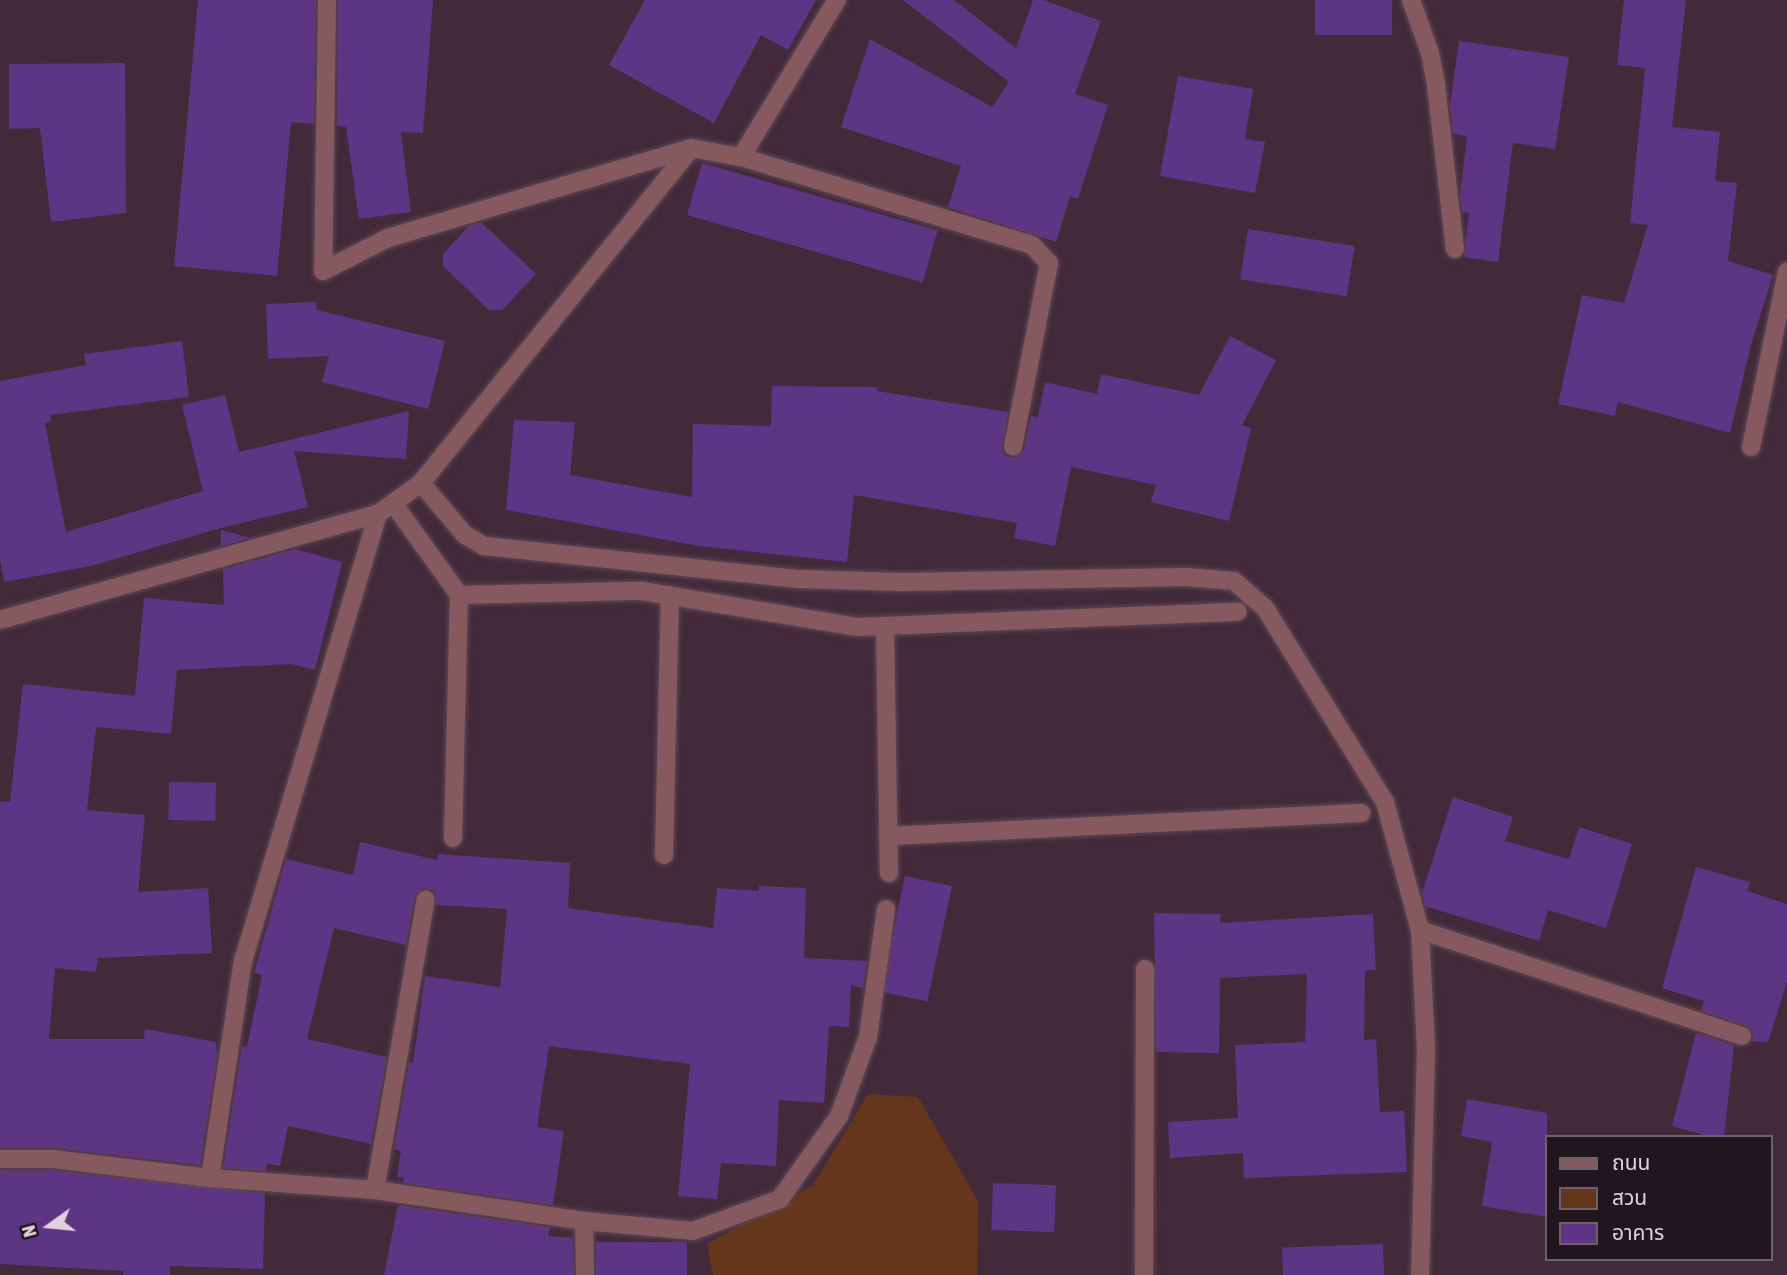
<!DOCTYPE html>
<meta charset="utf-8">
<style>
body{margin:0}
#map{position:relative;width:1787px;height:1275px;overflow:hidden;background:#422a3a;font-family:"Asap Condensed","Noto Sans Thai",sans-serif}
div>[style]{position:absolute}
.green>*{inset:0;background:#65361b}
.building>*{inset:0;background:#5e3584;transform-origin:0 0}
.roads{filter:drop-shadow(0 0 2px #5f4857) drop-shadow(0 0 2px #5f4857)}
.street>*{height:18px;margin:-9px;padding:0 9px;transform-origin:9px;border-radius:9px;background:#85595d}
span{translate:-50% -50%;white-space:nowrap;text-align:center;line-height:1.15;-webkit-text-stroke:5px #21161e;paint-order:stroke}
.legend{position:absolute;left:1545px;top:1135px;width:228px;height:126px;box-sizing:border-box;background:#21161e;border:2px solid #6e616a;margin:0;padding:9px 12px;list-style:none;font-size:21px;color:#e1d1db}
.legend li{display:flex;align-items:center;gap:14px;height:35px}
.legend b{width:35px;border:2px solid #6e616a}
.north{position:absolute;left:14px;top:1191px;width:70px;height:70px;-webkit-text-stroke:5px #21161e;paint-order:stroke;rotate:255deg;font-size:19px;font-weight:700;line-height:28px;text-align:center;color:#e1d1db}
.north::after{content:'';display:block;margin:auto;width:24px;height:32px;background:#e1d1db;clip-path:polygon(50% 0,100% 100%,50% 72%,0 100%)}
</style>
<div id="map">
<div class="green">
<div style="clip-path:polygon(868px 1094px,918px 1097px,978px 1201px,977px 1275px,713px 1275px,707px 1244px,813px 1185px)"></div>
</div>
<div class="building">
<div style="clip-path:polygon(198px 0,316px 0,314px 124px,291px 122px,277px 276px,174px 266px)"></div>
<div style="clip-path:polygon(338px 0,433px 0,423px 133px,401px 132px,411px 212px,359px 219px,346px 127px,337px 126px)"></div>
<div style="clip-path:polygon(645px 0,816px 0,788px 50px,761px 35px,714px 123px,609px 65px)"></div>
<div style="clip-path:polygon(903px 0,954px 0,1016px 48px,1033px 0,1043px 0,1101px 21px,1075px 94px,1108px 105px,1078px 199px,1070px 196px,1056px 242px,948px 207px,961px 166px,841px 127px,870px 39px,992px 107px,1009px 82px)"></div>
<div style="left:1315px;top:0;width:77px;height:35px"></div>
<div style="clip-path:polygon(1624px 0,1686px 0,1672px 127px,1720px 132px,1715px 181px,1737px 183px,1728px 261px,1773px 275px,1751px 345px,1730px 433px,1618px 402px,1615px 416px,1558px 404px,1582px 295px,1624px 303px,1648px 225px,1630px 223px,1645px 68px,1617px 65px)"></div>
<div style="clip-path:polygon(1459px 41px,1569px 57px,1555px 149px,1513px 143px,1498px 262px,1464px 257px,1469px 213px,1462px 212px,1460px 194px,1467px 136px,1453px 134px,1450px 105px)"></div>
<div style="clip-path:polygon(125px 63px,126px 213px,51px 222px,40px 128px,9px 129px,9px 64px)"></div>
<div style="clip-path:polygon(1178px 76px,1253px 89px,1245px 139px,1265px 142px,1255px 193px,1160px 176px)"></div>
<div style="left:702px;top:163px;width:245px;height:54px;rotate:16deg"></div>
<div style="clip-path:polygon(481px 222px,536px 274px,502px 310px,489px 310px,443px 266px,443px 254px,469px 226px)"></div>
<div style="left:1248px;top:229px;width:108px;height:51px;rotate:9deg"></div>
<div style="clip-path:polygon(316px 302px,317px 310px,445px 341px,428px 409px,322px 382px,329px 356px,268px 359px,266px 304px)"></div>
<div style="clip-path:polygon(1230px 336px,1276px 360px,1242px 425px,1251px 428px,1229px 521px,1151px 502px,1156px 485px,1071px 467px,1055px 546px,1014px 538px,1017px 523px,854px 495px,847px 562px,699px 546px,506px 510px,514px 420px,575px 422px,570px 475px,692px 497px,693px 424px,771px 426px,772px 386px,877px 387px,877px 391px,1008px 412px,1002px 450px,1006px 456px,1016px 458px,1024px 449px,1031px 416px,1038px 417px,1045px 382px,1097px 394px,1101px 374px,1199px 395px)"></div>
<div style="clip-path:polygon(182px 341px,189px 397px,50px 415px,52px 421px,45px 423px,66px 532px,203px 491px,182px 405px,225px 395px,239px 452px,409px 411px,406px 459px,294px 451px,308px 507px,217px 529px,91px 566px,4px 582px,0 559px,0 381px,86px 365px,84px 354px)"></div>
<div style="clip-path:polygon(221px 530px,251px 538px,221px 546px)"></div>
<div style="clip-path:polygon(295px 549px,342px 562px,315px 670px,291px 664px,177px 670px,171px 734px,96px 727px,87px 810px,145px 815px,138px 892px,208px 888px,212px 953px,98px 958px,96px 972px,55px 968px,49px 1039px,144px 1039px,145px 1029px,216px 1042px,217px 1058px,200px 1165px,54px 1148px,0 1148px,0 801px,10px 802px,23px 684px,135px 696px,144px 598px,224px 605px,223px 569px)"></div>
<div style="left:169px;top:782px;width:47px;height:38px;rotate:1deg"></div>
<div style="clip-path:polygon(1453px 797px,1513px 817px,1505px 841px,1569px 859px,1579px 827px,1632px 844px,1606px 928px,1548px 910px,1539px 941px,1425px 906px,1422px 893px)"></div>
<div style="clip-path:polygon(360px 842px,437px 860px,438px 854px,570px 863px,568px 908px,713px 928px,717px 888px,759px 891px,759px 886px,806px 888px,804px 958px,867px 961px,863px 988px,851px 985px,849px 1027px,829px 1026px,824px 1103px,779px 1100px,776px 1166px,721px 1163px,717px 1199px,678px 1196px,690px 1064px,549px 1046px,537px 1127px,564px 1131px,553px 1205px,403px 1183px,404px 1178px,397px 1177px,401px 1151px,394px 1149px,409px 1062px,413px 1063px,425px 976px,500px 987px,507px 909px,437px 905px,434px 891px,423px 888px,415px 896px,406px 945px,334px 928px,307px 1039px,387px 1057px,371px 1144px,288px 1126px,280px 1166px,267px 1163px,266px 1171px,223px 1168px,242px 1046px,247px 1047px,262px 975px,254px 973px,286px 859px,353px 875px)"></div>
<div style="clip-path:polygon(1696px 867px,1750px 882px,1747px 891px,1787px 904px,1787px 982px,1768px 1042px,1752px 1041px,1753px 1033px,1746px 1026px,1701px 1011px,1704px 1001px,1662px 988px)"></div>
<div style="left:905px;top:876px;width:48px;height:118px;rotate:12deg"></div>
<div style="clip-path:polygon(1154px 913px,1221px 914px,1220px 923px,1373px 914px,1376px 970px,1365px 971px,1364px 1040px,1376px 1039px,1380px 1112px,1404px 1111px,1407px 1172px,1244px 1178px,1243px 1153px,1170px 1158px,1168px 1122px,1238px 1118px,1235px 1045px,1305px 1042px,1307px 974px,1220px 978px,1219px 1053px,1156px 1052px)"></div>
<div style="clip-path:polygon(1696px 1033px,1734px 1045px,1724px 1137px,1711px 1137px,1672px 1126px)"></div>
<div style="clip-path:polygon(1467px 1099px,1547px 1113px,1547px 1217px,1482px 1206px,1492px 1142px,1461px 1136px)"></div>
<div style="clip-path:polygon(0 1170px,52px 1170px,265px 1193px,263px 1269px,170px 1266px,170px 1275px,123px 1275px,124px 1271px,0 1264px)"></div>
<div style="left:993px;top:1183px;width:63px;height:47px;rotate:2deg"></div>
<div style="clip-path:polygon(398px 1205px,550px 1227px,548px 1236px,573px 1238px,574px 1275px,384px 1275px)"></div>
<div style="left:596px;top:1242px;width:91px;height:33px"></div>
<div style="left:1383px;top:1244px;width:31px;height:101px;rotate:88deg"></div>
</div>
<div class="roads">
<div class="street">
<div style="left:327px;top:0;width:271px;rotate:90.8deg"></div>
<div style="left:323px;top:271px;width:73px;rotate:-26.9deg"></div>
<div style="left:388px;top:238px;width:316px;rotate:-16.5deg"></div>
<div style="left:1411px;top:0;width:56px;rotate:70.3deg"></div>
<div style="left:1430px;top:53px;width:33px;rotate:79deg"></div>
<div style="left:1436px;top:85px;width:165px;rotate:83.4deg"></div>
<div style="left:741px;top:157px;width:304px;rotate:16.8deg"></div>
<div style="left:1032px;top:245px;width:25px;rotate:47deg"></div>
<div style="left:1049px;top:263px;width:187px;rotate:101.1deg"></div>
<div style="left:1751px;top:447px;width:179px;rotate:-78.4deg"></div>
<div style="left:421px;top:483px;width:68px;rotate:49.8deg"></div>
<div style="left:465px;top:535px;width:22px;rotate:30deg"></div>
<div style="left:484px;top:546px;width:317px;rotate:6deg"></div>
<div style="left:799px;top:579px;width:103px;rotate:1.7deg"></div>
<div style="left:902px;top:582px;width:284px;rotate:-1deg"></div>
<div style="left:1186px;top:577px;width:48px;rotate:4.8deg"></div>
<div style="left:1234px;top:581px;width:41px;rotate:41.1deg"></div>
<div style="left:1265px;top:608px;width:228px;rotate:58.3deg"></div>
<div style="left:1385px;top:802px;width:133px;rotate:74.7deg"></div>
<div style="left:1420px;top:930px;width:120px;rotate:87.1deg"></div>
<div style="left:1426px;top:1050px;width:225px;rotate:91.5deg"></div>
<div style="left:393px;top:503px;width:113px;rotate:54.3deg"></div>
<div style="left:459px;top:595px;width:183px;rotate:-1.3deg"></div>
<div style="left:642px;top:591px;width:219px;rotate:9.5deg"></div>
<div style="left:858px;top:627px;width:380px;rotate:-2.3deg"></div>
<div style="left:0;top:620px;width:393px;rotate:-15.7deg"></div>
<div style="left:378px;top:514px;width:53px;rotate:-35.8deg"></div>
<div style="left:421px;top:483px;width:430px;rotate:-51.1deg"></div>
<div style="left:691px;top:148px;width:51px;rotate:10.2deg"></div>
<div style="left:741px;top:157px;width:184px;rotate:-58.6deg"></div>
<div style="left:885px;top:626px;width:247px;rotate:89.1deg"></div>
<div style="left:888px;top:836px;width:474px;rotate:-2.8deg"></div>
<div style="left:453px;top:838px;width:243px;rotate:-88.6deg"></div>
<div style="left:664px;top:855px;width:259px;rotate:-88.7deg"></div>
<div style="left:1420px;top:930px;width:339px;rotate:18.2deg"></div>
<div style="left:0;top:1159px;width:53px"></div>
<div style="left:53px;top:1159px;width:158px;rotate:6.9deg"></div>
<div style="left:210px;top:1178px;width:219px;rotate:-81.4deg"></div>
<div style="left:243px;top:961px;width:467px;rotate:-73.2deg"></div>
<div style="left:210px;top:1178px;width:165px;rotate:4.2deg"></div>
<div style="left:375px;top:1190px;width:211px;rotate:8.4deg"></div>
<div style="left:584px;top:1221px;width:109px;rotate:5.2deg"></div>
<div style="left:693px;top:1231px;width:93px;rotate:-20.2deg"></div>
<div style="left:780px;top:1199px;width:102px;rotate:-54.6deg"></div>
<div style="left:839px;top:1116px;width:84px;rotate:-69.8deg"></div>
<div style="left:868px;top:1037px;width:129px;rotate:-82deg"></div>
<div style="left:375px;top:1190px;width:295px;rotate:-80.1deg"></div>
<div style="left:584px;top:1221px;width:54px;rotate:88.9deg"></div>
<div style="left:1144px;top:1275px;width:306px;rotate:-89.8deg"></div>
</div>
</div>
<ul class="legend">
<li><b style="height:9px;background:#85595d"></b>ถนน</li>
<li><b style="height:19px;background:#65361b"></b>สวน</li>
<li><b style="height:19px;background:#5e3584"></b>อาคาร</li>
</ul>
<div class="north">N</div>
</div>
